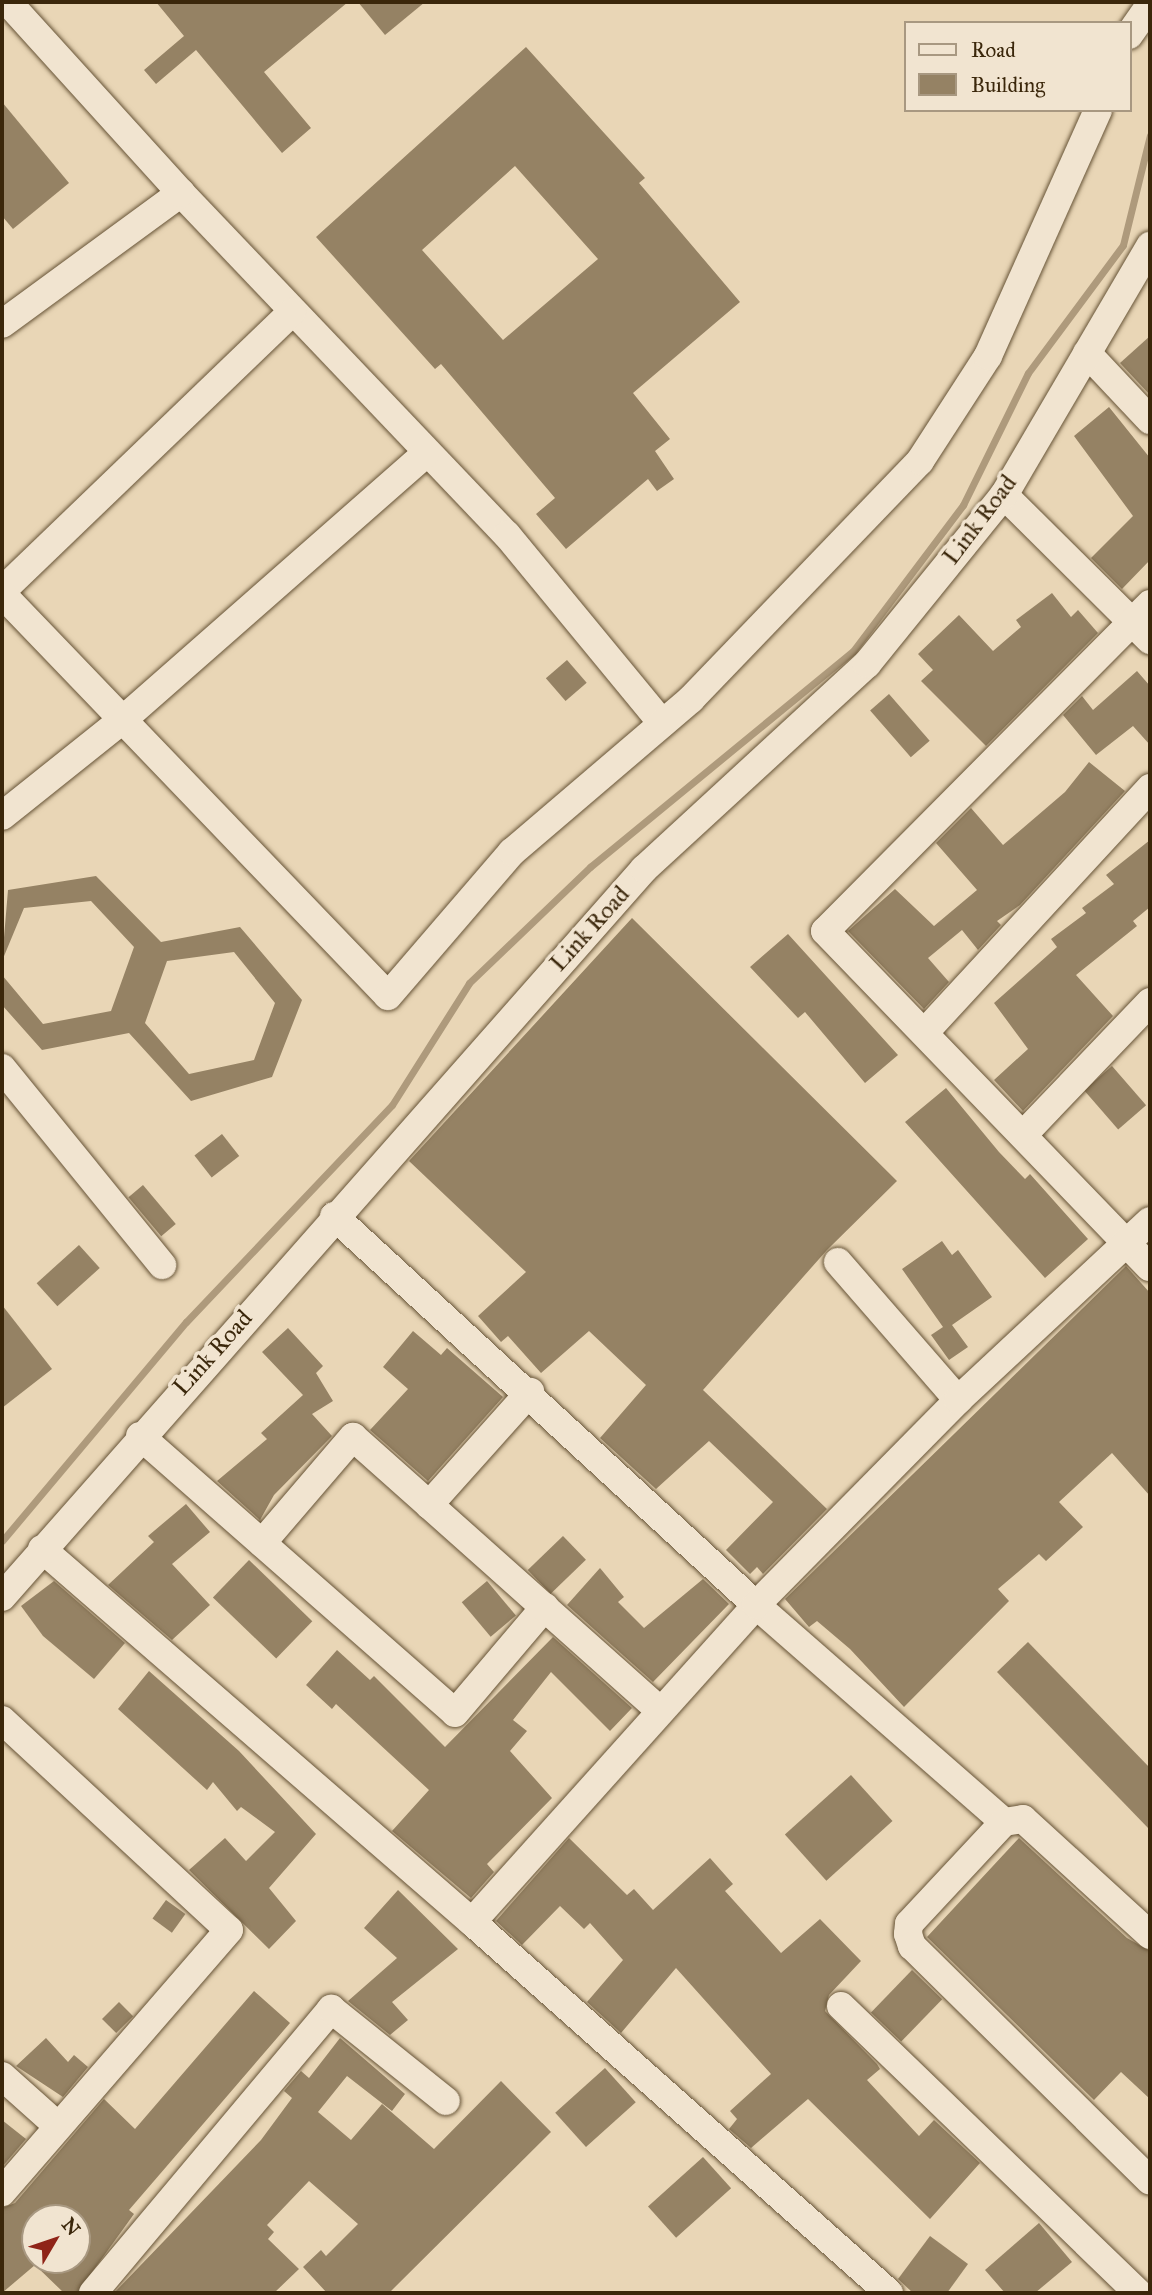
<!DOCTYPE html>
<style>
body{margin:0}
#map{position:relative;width:1152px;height:2295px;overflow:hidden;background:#e9d6b6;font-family:"IM FELL Great Primer",serif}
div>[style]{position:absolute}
.stream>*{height:7px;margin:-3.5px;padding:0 3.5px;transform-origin:3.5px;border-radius:3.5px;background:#ae9a7c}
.building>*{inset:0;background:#958264;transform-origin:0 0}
.roads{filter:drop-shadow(0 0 2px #665336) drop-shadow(0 0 2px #665336)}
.minor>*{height:28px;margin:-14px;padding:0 14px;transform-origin:14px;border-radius:14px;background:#f1e4d0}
span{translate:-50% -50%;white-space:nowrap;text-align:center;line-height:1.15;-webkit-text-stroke:7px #f1e4d0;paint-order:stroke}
.street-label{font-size:24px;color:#3b270b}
.frame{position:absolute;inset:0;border:4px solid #3b270b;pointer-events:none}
.legend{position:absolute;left:904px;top:21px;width:228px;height:91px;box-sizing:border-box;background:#f1e4d0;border:2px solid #a89881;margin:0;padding:9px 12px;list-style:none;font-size:21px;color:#3b270b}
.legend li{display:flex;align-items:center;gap:14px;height:35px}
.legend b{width:35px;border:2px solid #a89881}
.north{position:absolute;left:21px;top:2204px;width:70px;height:70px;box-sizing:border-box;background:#f1e4d0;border:2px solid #a89881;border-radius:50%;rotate:51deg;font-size:19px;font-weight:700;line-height:28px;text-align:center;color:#3b270b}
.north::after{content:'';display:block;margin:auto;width:24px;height:32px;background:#8f2418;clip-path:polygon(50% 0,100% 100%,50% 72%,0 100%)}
</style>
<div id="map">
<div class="stream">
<div style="left:2px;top:1541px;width:286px;rotate:-50deg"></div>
<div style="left:186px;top:1322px;width:299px;rotate:-46.5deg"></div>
<div style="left:392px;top:1105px;width:144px;rotate:-57.7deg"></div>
<div style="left:469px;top:983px;width:168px;rotate:-43.8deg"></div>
<div style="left:590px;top:867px;width:340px;rotate:-39.4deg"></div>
<div style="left:853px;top:651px;width:183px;rotate:-53deg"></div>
<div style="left:963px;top:505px;width:147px;rotate:-63.8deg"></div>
<div style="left:1028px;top:373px;width:159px;rotate:-53.4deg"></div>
<div style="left:1123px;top:245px;width:113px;rotate:-76.2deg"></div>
</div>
<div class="building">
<div style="clip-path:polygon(156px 2px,348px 2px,264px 72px,311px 128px,282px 153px,196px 50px,156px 84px,144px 70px,184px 36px)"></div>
<div style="clip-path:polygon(358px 2px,425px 2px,385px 35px)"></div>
<div style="clip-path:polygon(evenodd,526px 47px,645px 178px,639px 183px,740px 302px,633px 393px,670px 439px,655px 451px,674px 479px,657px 491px,648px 479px,566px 549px,536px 514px,555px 498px,441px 364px,435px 369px,316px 237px,526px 47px,515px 166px,598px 259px,503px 340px,422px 250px,515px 166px)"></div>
<div style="clip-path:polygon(2px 102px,69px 183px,13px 229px,2px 216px)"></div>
<div style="clip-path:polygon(1150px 336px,1150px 395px,1120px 363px)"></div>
<div style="clip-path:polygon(1109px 407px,1150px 458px,1150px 560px,1122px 589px,1091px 558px,1133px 516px,1074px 436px)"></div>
<div style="clip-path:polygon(1052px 593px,1071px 617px,1078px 610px,1098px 633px,986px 746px,921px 681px,933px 670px,918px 654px,959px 615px,993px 651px,1021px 627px,1016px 620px)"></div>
<div style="left:567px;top:660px;width:30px;height:28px;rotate:49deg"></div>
<div style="clip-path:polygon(1137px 671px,1150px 686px,1150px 745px,1133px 726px,1096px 755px,1063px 715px,1082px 696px,1093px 710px)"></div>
<div style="left:889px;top:694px;width:62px;height:25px;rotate:49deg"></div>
<div style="clip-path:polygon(1089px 762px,1125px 791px,1020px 905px,997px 921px,1001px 925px,978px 950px,962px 930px,928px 958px,949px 982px,924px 1009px,848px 931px,895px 889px,934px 926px,977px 890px,936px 843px,971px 808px,1003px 845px,1065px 792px)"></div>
<div style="clip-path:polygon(1150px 840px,1150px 907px,1133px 921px,1137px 926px,1076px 975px,1113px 1016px,1023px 1111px,994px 1080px,1028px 1049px,994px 1003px,1057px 947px,1051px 939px,1086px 913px,1082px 908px,1114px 884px,1106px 875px)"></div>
<div style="clip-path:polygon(evenodd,96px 876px,161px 942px,240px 927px,302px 1000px,272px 1077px,191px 1101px,129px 1033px,42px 1050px,2px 1005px,2px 975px,43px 1024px,111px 1011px,134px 947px,91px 901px,24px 908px,2px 961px,8px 890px,96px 876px,234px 952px,275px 1003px,254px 1060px,189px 1074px,145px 1023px,167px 961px,234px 952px)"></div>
<div style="clip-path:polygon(632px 918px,897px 1181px,827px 1250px,703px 1390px,827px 1509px,763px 1574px,757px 1567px,750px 1574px,726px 1550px,773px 1502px,709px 1441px,656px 1489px,600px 1438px,646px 1385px,589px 1331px,541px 1373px,508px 1336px,501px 1342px,478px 1316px,526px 1272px,409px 1161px)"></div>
<div style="clip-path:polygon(788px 934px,898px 1055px,865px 1083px,805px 1012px,798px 1018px,750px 967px)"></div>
<div style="left:1112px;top:1066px;width:52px;height:37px;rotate:49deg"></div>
<div style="clip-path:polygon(946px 1088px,999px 1152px,1025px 1179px,1030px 1174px,1088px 1239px,1045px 1278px,905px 1122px)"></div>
<div style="left:222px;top:1134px;width:28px;height:35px;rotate:52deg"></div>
<div style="left:143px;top:1185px;width:51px;height:19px;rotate:50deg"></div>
<div style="clip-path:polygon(942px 1241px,952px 1255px,958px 1250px,992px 1297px,952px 1325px,968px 1347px,949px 1360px,931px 1335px,943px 1327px,902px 1269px)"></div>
<div style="left:79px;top:1245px;width:31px;height:57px;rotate:48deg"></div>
<div style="clip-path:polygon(1126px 1266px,1150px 1293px,1150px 1496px,1112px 1453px,1059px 1502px,1083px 1527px,1046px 1561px,1039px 1554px,998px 1589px,1009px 1601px,904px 1707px,850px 1649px,817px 1621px,809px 1627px,785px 1599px)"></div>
<div style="clip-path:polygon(2px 1305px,52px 1369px,2px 1408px)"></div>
<div style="clip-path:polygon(288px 1328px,323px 1366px,316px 1373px,333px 1401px,312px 1414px,332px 1436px,274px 1495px,260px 1520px,217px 1481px,267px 1439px,261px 1433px,303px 1395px,262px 1352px)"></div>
<div style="clip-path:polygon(413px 1331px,441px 1355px,447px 1348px,503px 1397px,428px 1481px,370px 1430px,408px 1389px,383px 1367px)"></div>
<div style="clip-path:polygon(186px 1504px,210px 1532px,172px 1564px,210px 1605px,172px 1640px,108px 1585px,154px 1542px,148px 1536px)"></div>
<div style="left:563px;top:1536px;width:33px;height:49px;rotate:46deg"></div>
<div style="left:249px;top:1560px;width:88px;height:52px;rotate:44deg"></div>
<div style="clip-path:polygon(600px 1568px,624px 1597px,618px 1602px,644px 1628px,703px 1579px,729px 1604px,653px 1682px,567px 1605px)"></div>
<div style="clip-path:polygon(54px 1581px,125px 1643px,94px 1679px,43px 1636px,21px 1606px)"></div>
<div style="left:487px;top:1581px;width:45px;height:33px;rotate:50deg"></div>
<div style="clip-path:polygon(553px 1637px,632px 1708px,610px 1731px,551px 1672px,513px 1720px,527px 1731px,510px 1751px,552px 1798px,487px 1864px,494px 1872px,471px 1898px,392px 1831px,429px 1790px,336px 1704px,332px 1709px,306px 1685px,337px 1650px,370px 1680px,374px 1676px,445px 1747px)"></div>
<div style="clip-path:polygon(1028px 1642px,1150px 1768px,1150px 1830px,997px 1672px)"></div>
<div style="clip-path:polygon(149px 1671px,239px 1751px,316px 1834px,269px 1888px,296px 1921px,269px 1949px,189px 1870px,225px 1838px,246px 1861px,275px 1832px,241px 1807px,237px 1811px,213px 1782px,207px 1790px,118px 1709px)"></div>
<div style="left:851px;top:1775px;width:62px;height:89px;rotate:48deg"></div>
<div style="clip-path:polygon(569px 1838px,627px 1895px,634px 1889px,653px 1910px,710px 1858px,733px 1884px,725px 1891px,781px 1953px,820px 1919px,861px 1961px,829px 1995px,825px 2011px,877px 2064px,880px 2069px,867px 2080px,919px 2136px,934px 2120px,980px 2163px,930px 2219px,808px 2099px,751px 2148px,729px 2129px,737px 2119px,730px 2111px,771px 2074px,676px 1968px,621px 2033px,587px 2002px,623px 1960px,590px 1923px,584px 1929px,560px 1906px,522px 1945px,496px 1921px)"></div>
<div style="clip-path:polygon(1019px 1838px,1127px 1938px,1150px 1951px,1150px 2099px,1121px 2072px,1094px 2100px,927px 1937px)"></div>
<div style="clip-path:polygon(398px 1890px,458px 1949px,392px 2002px,408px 2020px,390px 2035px,348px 2001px,397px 1958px,364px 1928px)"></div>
<div style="left:166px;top:1900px;width:24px;height:23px;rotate:36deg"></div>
<div style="left:912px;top:1970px;width:42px;height:59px;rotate:44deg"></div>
<div style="clip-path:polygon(evenodd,254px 1991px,290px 2023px,129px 2210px,134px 2214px,77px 2293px,64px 2293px,35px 2265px,2px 2293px,2px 2208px,15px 2203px,104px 2099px,135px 2129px,254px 1991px,35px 2218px,77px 2218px,77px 2260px,35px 2260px,35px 2218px)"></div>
<div style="left:119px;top:2002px;width:20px;height:24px;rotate:45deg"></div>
<div style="clip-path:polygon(46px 2038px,68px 2062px,74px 2055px,88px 2067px,63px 2097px,16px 2066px)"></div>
<div style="clip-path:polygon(340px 2038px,405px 2094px,392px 2111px,347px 2076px,318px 2112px,351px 2140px,382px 2104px,434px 2149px,501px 2081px,551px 2132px,389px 2293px,327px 2293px,303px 2267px,321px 2250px,326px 2256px,358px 2224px,309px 2181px,267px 2225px,274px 2232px,268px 2239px,299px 2269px,274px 2293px,114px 2293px,261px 2140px,292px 2098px,284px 2091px,301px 2071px,309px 2078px)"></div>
<div style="left:605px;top:2068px;width:46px;height:67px;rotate:48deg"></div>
<div style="clip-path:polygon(2px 2120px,26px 2139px,2px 2167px)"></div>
<div style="left:703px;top:2157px;width:42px;height:74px;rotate:48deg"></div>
<div style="clip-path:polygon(1039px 2223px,1072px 2262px,1035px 2293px,1005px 2293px,985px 2270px)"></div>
<div style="clip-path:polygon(930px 2236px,968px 2264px,947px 2293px,913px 2293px,898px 2279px)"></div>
</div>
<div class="roads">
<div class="minor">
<div style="left:1129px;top:35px;width:37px;rotate:-55deg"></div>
<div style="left:181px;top:193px;width:472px;rotate:46.4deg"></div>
<div style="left:507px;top:535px;width:244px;rotate:50.5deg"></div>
<div style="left:2px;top:324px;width:222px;rotate:-36.2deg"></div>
<div style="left:181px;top:193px;width:258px;rotate:-132.2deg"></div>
<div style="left:1087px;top:353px;width:92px;rotate:46.8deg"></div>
<div style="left:1004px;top:495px;width:206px;rotate:44.8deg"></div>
<div style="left:2px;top:591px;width:402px;rotate:-43.9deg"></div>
<div style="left:2px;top:594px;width:557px;rotate:46.16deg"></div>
<div style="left:388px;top:996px;width:190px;rotate:-49.3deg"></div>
<div style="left:512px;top:852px;width:235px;rotate:-40.5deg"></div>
<div style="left:691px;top:699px;width:330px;rotate:-46.1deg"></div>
<div style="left:920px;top:461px;width:125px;rotate:-57.1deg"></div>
<div style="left:988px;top:356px;width:269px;rotate:-65.9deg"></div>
<div style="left:1150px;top:604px;width:461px;rotate:134.8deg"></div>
<div style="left:825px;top:931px;width:467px;rotate:46deg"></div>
<div style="left:2px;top:816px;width:159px;rotate:-38.6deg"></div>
<div style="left:126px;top:717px;width:397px;rotate:-41.3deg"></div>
<div style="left:925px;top:1032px;width:332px;rotate:-47.3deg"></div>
<div style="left:2px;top:1068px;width:254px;rotate:50.9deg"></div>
<div style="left:1023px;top:1135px;width:184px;rotate:-46.3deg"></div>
<div style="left:334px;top:1216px;width:574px;rotate:42.67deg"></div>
<div style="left:756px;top:1605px;width:330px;rotate:41.2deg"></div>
<div style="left:838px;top:1262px;width:183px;rotate:49deg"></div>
<div style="left:140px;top:1436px;width:419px;rotate:41.3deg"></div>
<div style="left:455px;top:1713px;width:139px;rotate:-49.7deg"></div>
<div style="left:429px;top:1505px;width:152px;rotate:-48.2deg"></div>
<div style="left:262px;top:1543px;width:140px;rotate:-49.4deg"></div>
<div style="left:353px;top:1437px;width:407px;rotate:41.7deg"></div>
<div style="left:42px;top:1549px;width:569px;rotate:40.94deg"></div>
<div style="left:2px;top:1597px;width:971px;rotate:-48.59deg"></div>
<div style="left:644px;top:869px;width:303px;rotate:-42.6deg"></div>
<div style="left:867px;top:664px;width:218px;rotate:-51deg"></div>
<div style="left:1004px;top:495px;width:289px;rotate:-59.6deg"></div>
<div style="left:2px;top:1720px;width:309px;rotate:42.8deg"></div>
<div style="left:229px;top:1930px;width:347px;rotate:130.9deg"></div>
<div style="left:1150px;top:1935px;width:172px;rotate:-137.6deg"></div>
<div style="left:1023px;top:1819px;width:19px;rotate:171deg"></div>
<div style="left:1004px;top:1822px;width:139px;rotate:133deg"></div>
<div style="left:909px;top:1924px;width:10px;rotate:96deg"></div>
<div style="left:908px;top:1934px;width:13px;rotate:72deg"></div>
<div style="left:912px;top:1946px;width:334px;rotate:44.6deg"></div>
<div style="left:841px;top:2006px;width:413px;rotate:44deg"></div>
<div style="left:2px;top:2076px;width:75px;rotate:41.8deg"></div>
<div style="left:93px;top:2293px;width:371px;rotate:-50deg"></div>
<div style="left:331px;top:2009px;width:147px;rotate:38.7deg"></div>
<div style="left:889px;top:2293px;width:558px;rotate:-138.34deg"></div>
<div style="left:472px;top:1922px;width:426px;rotate:-48.1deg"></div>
<div style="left:756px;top:1605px;width:288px;rotate:-45.4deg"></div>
<div style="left:958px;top:1400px;width:262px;rotate:-43deg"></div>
</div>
</div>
<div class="street-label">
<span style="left:980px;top:520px;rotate:-53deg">Link Road</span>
<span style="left:590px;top:929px;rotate:-48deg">Link Road</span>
<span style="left:213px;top:1353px;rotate:-48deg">Link Road</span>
</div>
<div class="frame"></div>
<ul class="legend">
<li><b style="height:9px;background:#f1e4d0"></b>Road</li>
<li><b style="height:19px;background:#958264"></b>Building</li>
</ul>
<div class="north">N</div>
</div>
